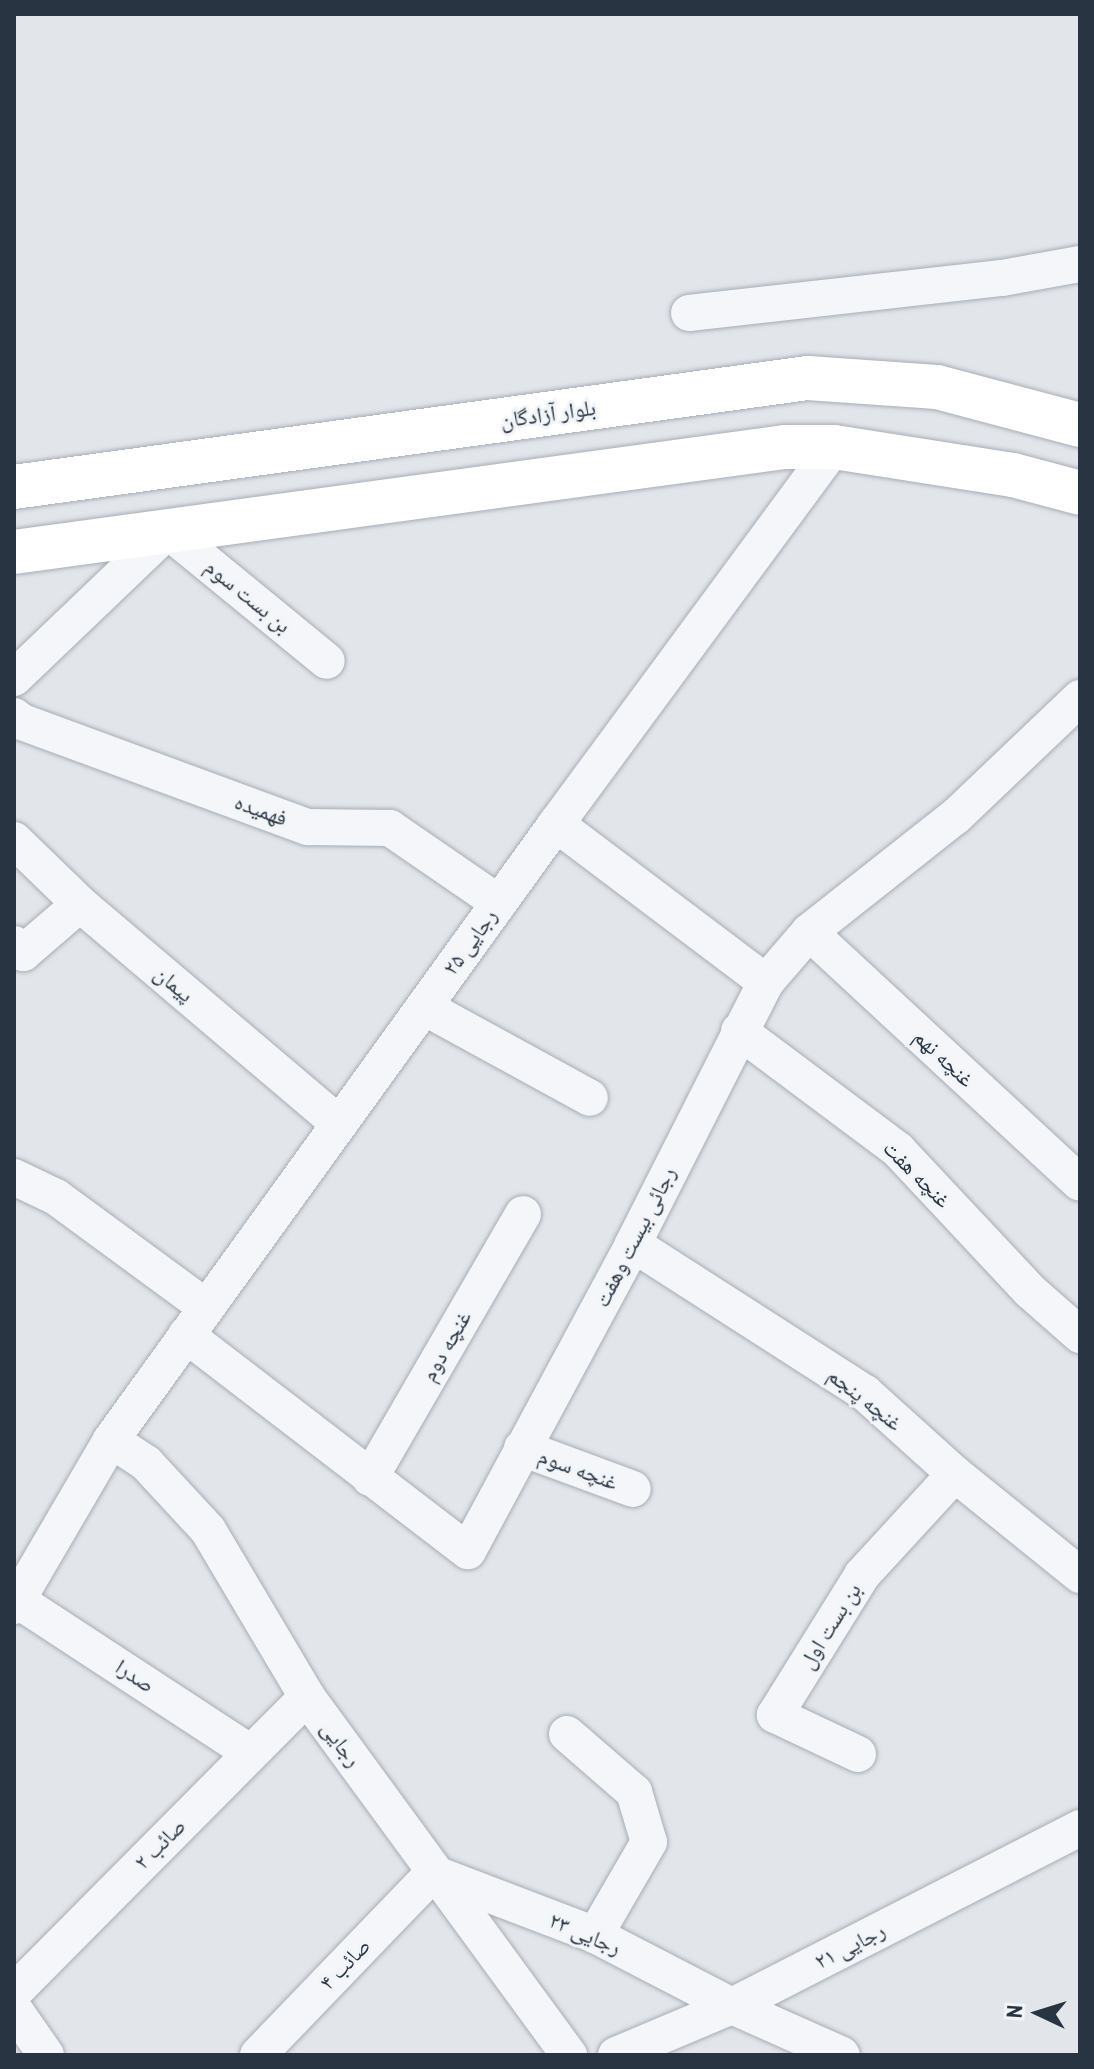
<!DOCTYPE html>
<meta charset="utf-8">
<style>
body{margin:0}
#map{position:relative;width:1094px;height:2069px;overflow:hidden;background:#e2e6eb;font-family:"Archivo Narrow","Noto Naskh Arabic",sans-serif}
div>[style]{position:absolute}
.roads{filter:drop-shadow(0 0 2px #a7adb5) drop-shadow(0 0 2px #a7adb5)}
.minor>*{height:36px;margin:-18px;padding:0 18px;transform-origin:18px;border-radius:18px;background:#f5f6f9}
.highway>*{height:44px;margin:-22px;padding:0 22px;transform-origin:22px;border-radius:22px;background:#fff}
span{translate:-50% -50%;white-space:nowrap;text-align:center;line-height:1.15;-webkit-text-stroke:6px #f2f5f8;paint-order:stroke}
.street-label{font-size:22px;color:#293443}
.frame{position:absolute;inset:0;border:16px solid #293443;pointer-events:none}
.north{position:absolute;left:998px;top:1973px;width:80px;height:80px;-webkit-text-stroke:6px #f2f5f8;paint-order:stroke;rotate:274deg;font-size:22px;font-weight:700;line-height:32px;text-align:center;color:#293443}
.north::after{content:'';display:block;margin:auto;width:28px;height:36px;background:#293443;clip-path:polygon(50% 0,100% 100%,50% 72%,0 100%)}
</style>
<div id="map">
<div class="roads">
<div class="minor">
<div style="left:689px;top:313px;width:315px;rotate:-6.4deg"></div>
<div style="left:1002px;top:278px;width:79px;rotate:-10.2deg"></div>
<div style="left:14px;top:678px;width:213px;rotate:-43.7deg"></div>
<div style="left:168px;top:531px;width:205px;rotate:39.3deg"></div>
<div style="left:14px;top:716px;width:10px;rotate:37deg"></div>
<div style="left:22px;top:722px;width:305px;rotate:20.2deg"></div>
<div style="left:308px;top:827px;width:82px;rotate:0.7deg"></div>
<div style="left:390px;top:828px;width:132px;rotate:34.5deg"></div>
<div style="left:556px;top:824px;width:263px;rotate:37deg"></div>
<div style="left:14px;top:840px;width:92px;rotate:44.1deg"></div>
<div style="left:80px;top:904px;width:340px;rotate:40.3deg"></div>
<div style="left:809px;top:932px;width:369px;rotate:42.8deg"></div>
<div style="left:14px;top:944px;width:13px;rotate:45deg"></div>
<div style="left:23px;top:953px;width:75px;rotate:-40.7deg"></div>
<div style="left:424px;top:1007px;width:189px;rotate:28.7deg"></div>
<div style="left:739px;top:1031px;width:199px;rotate:36.8deg"></div>
<div style="left:898px;top:1150px;width:193px;rotate:46.9deg"></div>
<div style="left:1030px;top:1291px;width:67px;rotate:41.3deg"></div>
<div style="left:14px;top:1177px;width:47px;rotate:25.5deg"></div>
<div style="left:56px;top:1197px;width:186px;rotate:36.3deg"></div>
<div style="left:633px;top:1244px;width:276px;rotate:32.7deg"></div>
<div style="left:865px;top:1393px;width:121px;rotate:42deg"></div>
<div style="left:955px;top:1474px;width:161px;rotate:38.9deg"></div>
<div style="left:186px;top:1335px;width:355px;rotate:37.5deg"></div>
<div style="left:468px;top:1551px;width:349px;rotate:-61.7deg"></div>
<div style="left:633px;top:1244px;width:294px;rotate:-63.1deg"></div>
<div style="left:766px;top:982px;width:66px;rotate:-49.3deg"></div>
<div style="left:809px;top:932px;width:187px;rotate:-38.3deg"></div>
<div style="left:956px;top:816px;width:171px;rotate:-43.6deg"></div>
<div style="left:111px;top:1440px;width:42px;rotate:33.3deg"></div>
<div style="left:146px;top:1463px;width:91px;rotate:47.2deg"></div>
<div style="left:208px;top:1530px;width:194px;rotate:59.3deg"></div>
<div style="left:307px;top:1697px;width:444px;rotate:53.8deg"></div>
<div style="left:522px;top:1448px;width:118px;rotate:20.3deg"></div>
<div style="left:370px;top:1478px;width:305px;rotate:-59.9deg"></div>
<div style="left:14px;top:1598px;width:283px;rotate:33.2deg"></div>
<div style="left:14px;top:1606px;width:192px;rotate:-59.7deg"></div>
<div style="left:111px;top:1440px;width:760px;rotate:-54.16deg"></div>
<div style="left:556px;top:824px;width:468px;rotate:-53.6deg"></div>
<div style="left:567px;top:1734px;width:89px;rotate:40.9deg"></div>
<div style="left:634px;top:1792px;width:52px;rotate:73.3deg"></div>
<div style="left:649px;top:1842px;width:108px;rotate:120.1deg"></div>
<div style="left:858px;top:1754px;width:92px;rotate:-154.8deg"></div>
<div style="left:775px;top:1715px;width:165px;rotate:-58.1deg"></div>
<div style="left:862px;top:1575px;width:137px;rotate:-47.4deg"></div>
<div style="left:14px;top:1992px;width:416px;rotate:-45.2deg"></div>
<div style="left:14px;top:2009px;width:56px;rotate:55.2deg"></div>
<div style="left:258px;top:2055px;width:252px;rotate:-46.1deg"></div>
<div style="left:433px;top:1873px;width:173px;rotate:20.9deg"></div>
<div style="left:595px;top:1935px;width:154px;rotate:27.4deg"></div>
<div style="left:732px;top:2006px;width:120px;rotate:24deg"></div>
<div style="left:616px;top:2055px;width:126px;rotate:-22.9deg"></div>
<div style="left:732px;top:2006px;width:391px;rotate:-27.1deg"></div>
</div>
<div class="highway">
<div style="left:14px;top:487px;width:801px;rotate:-7.82deg"></div>
<div style="left:808px;top:378px;width:129px;rotate:4deg"></div>
<div style="left:937px;top:387px;width:148px;rotate:14.9deg"></div>
<div style="left:14px;top:552px;width:778px;rotate:-7.76deg"></div>
<div style="left:785px;top:447px;width:49px"></div>
<div style="left:834px;top:447px;width:181px;rotate:8.9deg"></div>
<div style="left:1013px;top:475px;width:69px;rotate:15deg"></div>
</div>
</div>
<div class="street-label">
<span style="left:548px;top:414px;rotate:-8deg">بلوار آزادگان</span>
<span style="left:248px;top:596px;rotate:39deg">بن بست سوم</span>
<span style="left:261px;top:810px;rotate:20deg">فهمیده</span>
<span style="left:470px;top:942px;rotate:-54deg">رجایی ۲۵</span>
<span style="left:174px;top:984px;rotate:40deg">پیمان</span>
<span style="left:944px;top:1058px;rotate:43deg">غنچه نهم</span>
<span style="left:917px;top:1174px;rotate:45deg">غنچه هفت</span>
<span style="left:635px;top:1237px;rotate:-63deg">رجائی بیست وهفت</span>
<span style="left:446px;top:1346px;rotate:-60deg">غنچه دوم</span>
<span style="left:865px;top:1399px;rotate:38deg">غنچه پنجم</span>
<span style="left:578px;top:1469px;rotate:20deg">غنچه سوم</span>
<span style="left:830px;top:1626px;rotate:-58deg">بن بست اول</span>
<span style="left:135px;top:1676px;rotate:33deg">صدرا</span>
<span style="left:341px;top:1744px;rotate:54deg">رجایی</span>
<span style="left:160px;top:1844px;rotate:-45deg">صائب ۲</span>
<span style="left:585px;top:1934px;rotate:23deg">رجایی ۲۳</span>
<span style="left:850px;top:1946px;rotate:-27deg">رجایی ۲۱</span>
<span style="left:345px;top:1964px;rotate:-46deg">صائب ۴</span>
</div>
<div class="frame"></div>
<div class="north">N</div>
</div>
